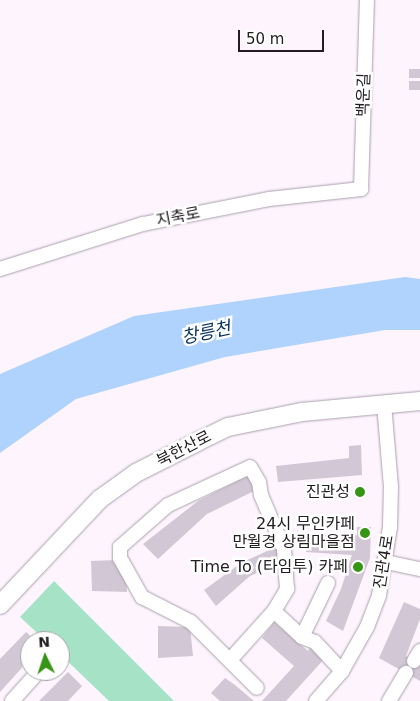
<!DOCTYPE html>
<meta charset="utf-8">
<style>
body{margin:0}
#map{position:relative;width:420px;height:701px;overflow:hidden;background:#fdf4fe;font-family:"DejaVu Sans","Noto Sans KR",sans-serif}
div>[style]{position:absolute}
.green>*{inset:0;background:#a6e2c6}
.water>*{inset:0;background:#afd3fc}
.building>*{inset:0;background:#d2c7d4;transform-origin:0 0}
.roads{filter:drop-shadow(0 0 1px #aaa0ac) drop-shadow(0 0 1px #aaa0ac)}
.minor>*{height:14px;margin:-7px;padding:0 7px;transform-origin:7px;border-radius:7px;background:#fff}
.major>*{height:18px;margin:-9px;padding:0 9px;transform-origin:9px;border-radius:9px;background:#fff}
.dots>*{width:14px;height:14px;translate:-50% -50%;box-sizing:border-box;border:2px solid #fff;border-radius:50%}
span{translate:-50% -50%;white-space:nowrap;text-align:center;line-height:1.15;-webkit-text-stroke:5px #fff;paint-order:stroke}
.street-label{font-size:16px;color:#211d21}
.poi-label{font-size:16px;color:#211d21}
.right{translate:-100% -50%;text-align:right}
.water-label{font-size:18px;color:#0b3560;font-style:italic}
.north{position:absolute;left:20px;top:631px;width:50px;height:50px;box-sizing:border-box;background:#fff;border:1px solid #a6a5a6;border-radius:50%;rotate:356deg;font-size:14px;font-weight:700;line-height:20px;text-align:center;color:#211d21}
.north::after{content:'';display:block;margin:auto;width:18px;height:22px;background:#369515;clip-path:polygon(50% 0,100% 100%,50% 72%,0 100%)}
.scale{position:absolute;left:238px;top:30px;width:86px;height:22px;box-sizing:border-box;border:2px solid #211d21;border-top:0;padding-left:6px;font-size:15px;line-height:18px;white-space:nowrap;color:#211d21;-webkit-text-stroke:4px #fff;paint-order:stroke}
</style>
<div id="map">
<div class="green">
<div style="clip-path:polygon(54px 581px,174px 701px,109px 701px,60px 654px,60px 641px,46px 641px,20px 617px)"></div>
</div>
<div class="water">
<div style="clip-path:polygon(405px 277px,420px 279px,420px 330px,385px 330px,225px 357px,76px 399px,0 453px,0 374px,134px 316px)"></div>
</div>
<div class="building">
<div style="left:420px;top:69px;width:9px;height:11px;rotate:90deg"></div>
<div style="left:420px;top:81px;width:9px;height:11px;rotate:90deg"></div>
<div style="clip-path:polygon(361px 445px,362px 475px,278px 482px,276px 466px,349px 458px,349px 446px)"></div>
<div style="clip-path:polygon(251px 474px,256px 490px,207px 514px,158px 559px,143px 544px,198px 501px)"></div>
<div style="clip-path:polygon(357px 527px,371px 527px,370px 558px,343px 631px,326px 621px,341px 589px,352px 555px,306px 552px,308px 534px,357px 535px)"></div>
<div style="clip-path:polygon(278px 546px,283px 562px,250px 576px,216px 606px,204px 590px,241px 563px)"></div>
<div style="clip-path:polygon(116px 560px,126px 572px,127px 592px,92px 591px,91px 561px)"></div>
<div style="clip-path:polygon(404px 602px,420px 609px,420px 619px,406px 656px,420px 665px,420px 681px,379px 658px)"></div>
<div style="clip-path:polygon(274px 622px,308px 651px,312px 645px,326px 657px,286px 701px,262px 701px,294px 666px,262px 638px)"></div>
<div style="clip-path:polygon(158px 626px,190px 627px,193px 656px,158px 658px)"></div>
<div style="clip-path:polygon(26px 632px,36px 641px,30px 641px,30px 659px,0 692px,0 659px)"></div>
<div style="clip-path:polygon(68px 672px,82px 686px,68px 701px,39px 701px)"></div>
<div style="clip-path:polygon(225px 678px,235px 685px,254px 701px,220px 701px,211px 693px)"></div>
</div>
<div class="roads">
<div class="minor">
<div style="left:0;top:269px;width:150px;rotate:-17.5deg"></div>
<div style="left:143px;top:224px;width:128px;rotate:-11.2deg"></div>
<div style="left:269px;top:199px;width:93px;rotate:-6.2deg"></div>
<div style="left:361px;top:189px;width:189px;rotate:-88.2deg"></div>
<div style="left:386px;top:562px;width:35px;rotate:12deg"></div>
<div style="left:274px;top:611px;width:38px;rotate:43deg"></div>
<div style="left:302px;top:637px;width:14px;rotate:21deg"></div>
<div style="left:315px;top:642px;width:40px;rotate:47deg"></div>
<div style="left:302px;top:637px;width:60px;rotate:-64.3deg"></div>
<div style="left:230px;top:660px;width:66px;rotate:-48.1deg"></div>
<div style="left:274px;top:611px;width:26px;rotate:-59deg"></div>
<div style="left:287px;top:589px;width:40px;rotate:-94.3deg"></div>
<div style="left:284px;top:549px;width:59px;rotate:-113.1deg"></div>
<div style="left:261px;top:495px;width:13px;rotate:-99deg"></div>
<div style="left:259px;top:482px;width:17px;rotate:-121deg"></div>
<div style="left:250px;top:467px;width:90px;rotate:155.1deg"></div>
<div style="left:168px;top:505px;width:64px;rotate:138.8deg"></div>
<div style="left:120px;top:547px;width:11px;rotate:90deg"></div>
<div style="left:120px;top:558px;width:45px;rotate:60.6deg"></div>
<div style="left:142px;top:597px;width:55px;rotate:27deg"></div>
<div style="left:191px;top:622px;width:93px;rotate:45deg"></div>
<div style="left:414px;top:661px;width:12px;rotate:-59deg"></div>
<div style="left:12px;top:701px;width:40px;rotate:-48deg"></div>
<div style="left:316px;top:701px;width:40px;rotate:-49deg"></div>
<div style="left:342px;top:671px;width:51px;rotate:-60.4deg"></div>
<div style="left:367px;top:627px;width:34px;rotate:-69deg"></div>
<div style="left:379px;top:595px;width:69px;rotate:-80.8deg"></div>
<div style="left:390px;top:527px;width:40px;rotate:-88.6deg"></div>
<div style="left:391px;top:487px;width:83px;rotate:-94.8deg"></div>
<div style="left:389px;top:701px;width:33px;rotate:-59deg"></div>
</div>
<div class="major">
<div style="left:0;top:605px;width:146px;rotate:-46.7deg"></div>
<div style="left:100px;top:499px;width:44px;rotate:-35.8deg"></div>
<div style="left:136px;top:473px;width:71px;rotate:-26.9deg"></div>
<div style="left:199px;top:441px;width:32px;rotate:-26deg"></div>
<div style="left:228px;top:427px;width:76px;rotate:-11.5deg"></div>
<div style="left:302px;top:412px;width:119px;rotate:-5.3deg"></div>
</div>
</div>
<div class="dots">
<div style="left:360px;top:492px;background:#369515"></div>
<div style="left:365px;top:533px;background:#369515"></div>
<div style="left:358px;top:567px;background:#369515"></div>
</div>
<div class="street-label">
<span style="left:364px;top:95px;rotate:-88deg">백운길</span>
<span style="left:178px;top:217px;rotate:-11deg">지축로</span>
<span style="left:184px;top:449px;rotate:-27deg">북한산로</span>
<span style="left:384px;top:562px;rotate:-81deg">진관4로</span>
</div>
<div class="poi-label">
<span class="right" style="left:350px;top:492px">진관성</span>
<span class="right" style="left:355px;top:533px">24시 무인카페<br>만월경 상림마을점</span>
<span class="right" style="left:348px;top:567px">Time To (타임투) 카페</span>
</div>
<div class="water-label">
<span style="left:206px;top:333px;rotate:-12deg">창릉천</span>
</div>
<div class="north">N</div>
<div class="scale">50 m</div>
</div>
